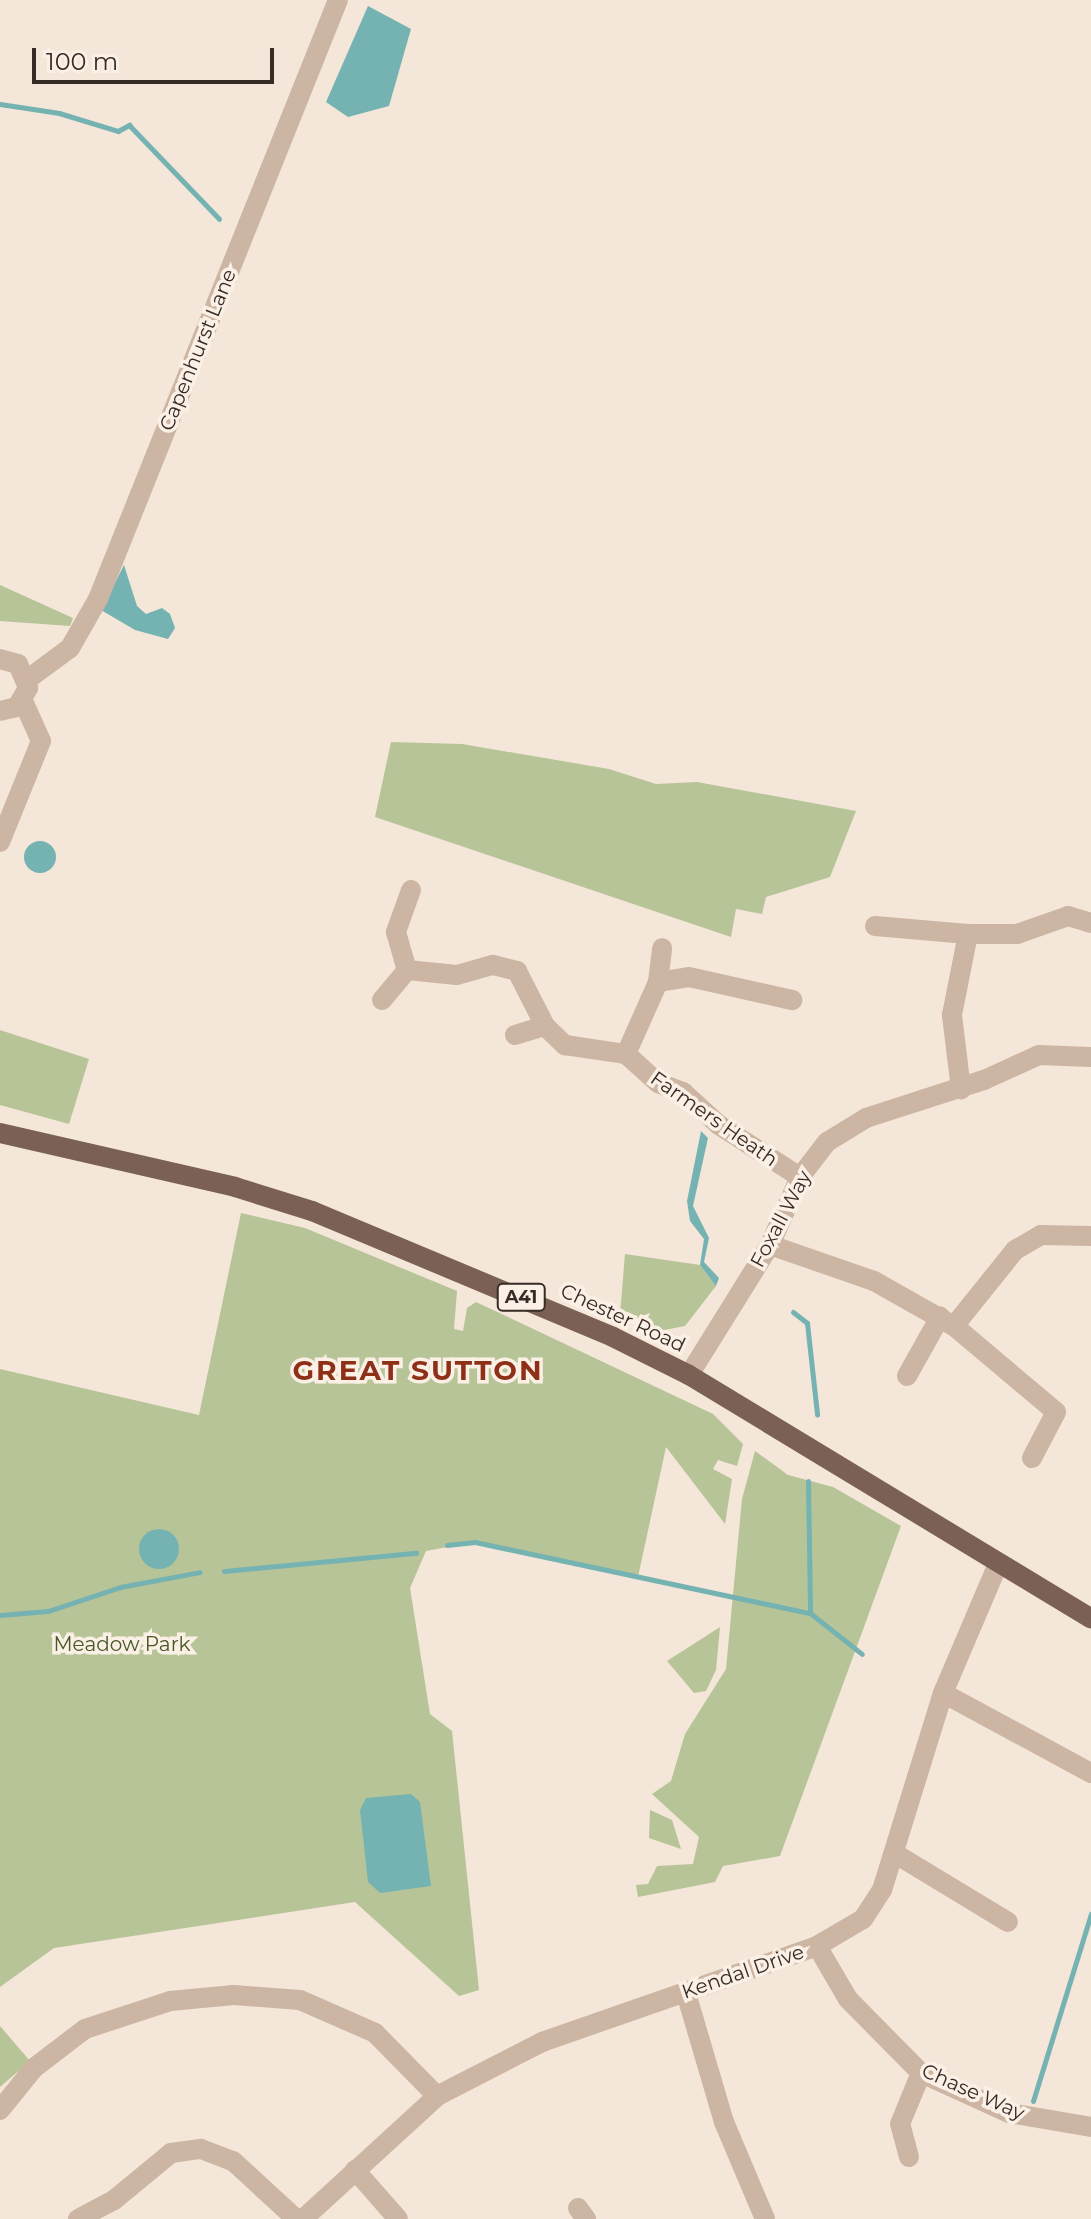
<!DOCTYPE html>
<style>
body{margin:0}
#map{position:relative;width:1091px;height:2219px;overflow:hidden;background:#f4e6d8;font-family:Montserrat,sans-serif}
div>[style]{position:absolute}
.green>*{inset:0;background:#b7c497}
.water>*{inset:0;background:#75b3b3}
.round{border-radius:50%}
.stream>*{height:5px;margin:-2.5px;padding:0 2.5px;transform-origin:2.5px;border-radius:2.5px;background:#75b3b3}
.minor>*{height:20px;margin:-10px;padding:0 10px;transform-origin:10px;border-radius:10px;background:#cdb5a3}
.major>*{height:20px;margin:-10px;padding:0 10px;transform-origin:10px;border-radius:10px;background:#7b6055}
span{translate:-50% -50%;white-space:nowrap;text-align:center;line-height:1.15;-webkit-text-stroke:7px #fbf0e5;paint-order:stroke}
.shield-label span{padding:2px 6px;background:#fbf0e5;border:2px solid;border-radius:6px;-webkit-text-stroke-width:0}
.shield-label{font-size:18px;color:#372b26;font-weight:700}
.street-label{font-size:20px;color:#372b26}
.park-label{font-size:20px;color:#485827}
.district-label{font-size:28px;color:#8e2f17;font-weight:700;letter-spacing:2px}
.scale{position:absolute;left:32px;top:48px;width:242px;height:36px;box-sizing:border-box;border:4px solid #372b26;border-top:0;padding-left:10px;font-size:24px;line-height:28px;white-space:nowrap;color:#372b26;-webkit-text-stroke:6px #fbf0e5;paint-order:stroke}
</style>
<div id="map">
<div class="green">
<div style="clip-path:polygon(0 585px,73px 618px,70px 626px,0 621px)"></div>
<div style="clip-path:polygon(391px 742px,462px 744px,609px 769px,656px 784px,697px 782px,856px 811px,830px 877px,766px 897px,762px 914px,736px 909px,731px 937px,375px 817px)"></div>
<div style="clip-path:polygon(0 1030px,89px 1059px,69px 1124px,0 1105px)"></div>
<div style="clip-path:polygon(241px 1213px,305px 1228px,457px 1291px,454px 1329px,463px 1331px,467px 1308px,476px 1302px,713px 1414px,743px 1444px,737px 1466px,718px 1460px,713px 1469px,732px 1479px,725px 1524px,666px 1447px,638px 1577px,475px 1542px,426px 1551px,410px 1588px,430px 1714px,452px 1731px,479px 1990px,459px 1996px,355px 1902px,54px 1948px,0 1987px,0 1369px,199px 1415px)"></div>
<div style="clip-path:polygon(625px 1254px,700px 1265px,716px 1286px,685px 1326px,664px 1330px,620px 1315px)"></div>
<div style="clip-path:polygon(755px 1451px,788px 1475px,833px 1487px,901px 1526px,780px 1856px,723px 1866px,715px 1882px,638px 1897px,636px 1885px,648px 1884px,657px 1866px,693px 1864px,699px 1837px,652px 1794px,671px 1781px,685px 1734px,726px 1669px,742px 1499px)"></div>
<div style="clip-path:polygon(720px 1627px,716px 1670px,706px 1691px,694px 1693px,667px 1661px)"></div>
<div style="clip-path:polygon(650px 1810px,672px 1820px,681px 1849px,649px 1838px)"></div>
<div style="clip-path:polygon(0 2026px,30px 2061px,0 2087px)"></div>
</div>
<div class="water">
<div style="clip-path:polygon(368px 6px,411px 29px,389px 106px,348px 117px,326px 102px)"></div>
<div style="clip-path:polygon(124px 565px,137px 606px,146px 614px,162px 608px,170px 614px,175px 628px,168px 639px,135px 630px,101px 610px)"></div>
<div class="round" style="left:24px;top:841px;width:32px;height:32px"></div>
<div style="clip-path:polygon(701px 1131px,708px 1138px,693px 1206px,709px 1238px,704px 1262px,719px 1278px,716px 1286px,700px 1265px,704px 1239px,690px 1221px,687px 1201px)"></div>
<div class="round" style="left:139px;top:1529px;width:40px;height:40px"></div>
<div style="clip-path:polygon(411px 1794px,420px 1802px,431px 1886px,380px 1893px,368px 1882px,360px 1810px,366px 1798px)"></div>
</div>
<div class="stream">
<div style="left:0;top:104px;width:60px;rotate:8.7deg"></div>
<div style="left:59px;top:113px;width:62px;rotate:17deg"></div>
<div style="left:118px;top:131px;width:13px;rotate:-29deg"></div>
<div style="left:129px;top:125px;width:130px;rotate:46.2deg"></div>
<div style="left:793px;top:1312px;width:18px;rotate:38deg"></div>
<div style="left:807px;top:1323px;width:92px;rotate:83.7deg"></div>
<div style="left:808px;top:1481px;width:132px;rotate:89.1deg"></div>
<div style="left:447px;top:1545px;width:28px;rotate:-6deg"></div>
<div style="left:475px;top:1542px;width:342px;rotate:12deg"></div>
<div style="left:810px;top:1613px;width:66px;rotate:38.3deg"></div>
<div style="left:224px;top:1571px;width:193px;rotate:-5.4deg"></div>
<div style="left:0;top:1615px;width:48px;rotate:-4.8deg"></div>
<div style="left:48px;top:1611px;width:76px;rotate:-18.4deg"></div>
<div style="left:120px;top:1587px;width:81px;rotate:-10.6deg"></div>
<div style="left:1033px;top:2101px;width:196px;rotate:-72.8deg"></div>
</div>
<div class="minor">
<div style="left:0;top:659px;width:19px;rotate:16deg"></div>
<div style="left:18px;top:664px;width:26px;rotate:67deg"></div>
<div style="left:28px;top:688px;width:22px;rotate:120deg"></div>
<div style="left:17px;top:707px;width:17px;rotate:167deg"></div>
<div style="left:28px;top:679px;width:52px;rotate:-36.4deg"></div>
<div style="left:70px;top:648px;width:56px;rotate:-60.3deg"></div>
<div style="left:98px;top:599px;width:645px;rotate:-68.17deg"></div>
<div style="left:0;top:842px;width:109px;rotate:-67.9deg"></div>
<div style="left:41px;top:741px;width:44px;rotate:-114.2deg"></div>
<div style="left:411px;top:890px;width:45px;rotate:109.7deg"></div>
<div style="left:396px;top:932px;width:40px;rotate:74deg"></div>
<div style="left:407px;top:970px;width:50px;rotate:5.7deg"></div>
<div style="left:457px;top:975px;width:37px;rotate:-16deg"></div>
<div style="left:493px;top:965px;width:25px;rotate:14deg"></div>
<div style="left:517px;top:971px;width:62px;rotate:63deg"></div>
<div style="left:545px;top:1026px;width:28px;rotate:44deg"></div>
<div style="left:565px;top:1045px;width:62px;rotate:8.4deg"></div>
<div style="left:626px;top:1054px;width:43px;rotate:42.2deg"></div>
<div style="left:658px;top:1083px;width:27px;rotate:20deg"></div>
<div style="left:683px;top:1092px;width:49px;rotate:42.5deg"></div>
<div style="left:719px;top:1125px;width:96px;rotate:32.7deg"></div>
<div style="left:875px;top:926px;width:93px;rotate:4.9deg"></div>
<div style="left:968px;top:934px;width:83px;rotate:101.2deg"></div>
<div style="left:952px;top:1015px;width:75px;rotate:83.1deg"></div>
<div style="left:968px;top:934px;width:49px"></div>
<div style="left:1017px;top:934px;width:54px;rotate:-19.4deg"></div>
<div style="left:1068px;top:916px;width:24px;rotate:17deg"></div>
<div style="left:658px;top:982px;width:34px;rotate:-83deg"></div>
<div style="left:382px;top:1000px;width:39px;rotate:-50deg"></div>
<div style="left:515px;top:1035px;width:31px;rotate:-17deg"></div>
<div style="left:626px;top:1054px;width:79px;rotate:-66deg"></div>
<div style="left:658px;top:982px;width:31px;rotate:-9deg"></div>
<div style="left:689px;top:977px;width:106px;rotate:12.6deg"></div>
<div style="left:770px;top:1245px;width:110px;rotate:19.1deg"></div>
<div style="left:874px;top:1281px;width:92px;rotate:29.4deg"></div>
<div style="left:954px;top:1326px;width:133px;rotate:40.1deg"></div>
<div style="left:1056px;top:1412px;width:52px;rotate:117.6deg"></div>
<div style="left:954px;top:1326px;width:97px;rotate:-51.2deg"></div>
<div style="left:1015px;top:1250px;width:30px;rotate:-30deg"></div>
<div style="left:1041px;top:1235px;width:50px;rotate:1.1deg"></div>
<div style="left:689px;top:1375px;width:153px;rotate:-58.1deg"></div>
<div style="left:770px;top:1245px;width:74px;rotate:-66.2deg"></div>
<div style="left:800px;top:1177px;width:44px;rotate:-52.4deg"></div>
<div style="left:827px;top:1142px;width:46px;rotate:-31.6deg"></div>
<div style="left:866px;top:1118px;width:124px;rotate:-17.9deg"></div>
<div style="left:984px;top:1080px;width:60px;rotate:-24.4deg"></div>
<div style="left:1039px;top:1055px;width:52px;rotate:2.2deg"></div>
<div style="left:907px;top:1376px;width:68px;rotate:-60.8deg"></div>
<div style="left:943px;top:1693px;width:168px;rotate:28.4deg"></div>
<div style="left:894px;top:1853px;width:133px;rotate:31.2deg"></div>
<div style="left:817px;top:1946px;width:61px;rotate:59.7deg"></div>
<div style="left:848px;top:1999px;width:104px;rotate:45.4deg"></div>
<div style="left:921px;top:2073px;width:97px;rotate:24.4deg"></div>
<div style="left:1009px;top:2113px;width:83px;rotate:9.7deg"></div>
<div style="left:686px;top:1993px;width:134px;rotate:73.6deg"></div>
<div style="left:724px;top:2122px;width:105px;rotate:67.1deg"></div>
<div style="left:0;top:2110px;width:54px;rotate:-51deg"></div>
<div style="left:34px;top:2068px;width:64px;rotate:-37.4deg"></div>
<div style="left:85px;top:2029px;width:89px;rotate:-18.2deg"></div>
<div style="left:170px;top:2001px;width:64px;rotate:-5.4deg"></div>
<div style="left:234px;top:1995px;width:66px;rotate:4.3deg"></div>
<div style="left:300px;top:2000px;width:82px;rotate:23.7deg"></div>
<div style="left:375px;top:2033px;width:88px;rotate:45.5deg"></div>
<div style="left:909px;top:2157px;width:34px;rotate:-105deg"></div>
<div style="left:900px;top:2124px;width:55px;rotate:-67.6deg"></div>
<div style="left:355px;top:2170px;width:65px;rotate:48.7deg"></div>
<div style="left:578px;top:2208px;width:14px;rotate:54deg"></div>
<div style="left:78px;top:2219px;width:41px;rotate:-27.8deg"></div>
<div style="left:114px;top:2200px;width:74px;rotate:-39.5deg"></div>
<div style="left:171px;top:2153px;width:30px;rotate:-8deg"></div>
<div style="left:201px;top:2149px;width:34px;rotate:21deg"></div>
<div style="left:233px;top:2161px;width:86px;rotate:42.6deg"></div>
<div style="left:303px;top:2219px;width:182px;rotate:-42.5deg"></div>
<div style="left:437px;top:2096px;width:118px;rotate:-27.2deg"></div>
<div style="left:542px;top:2042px;width:291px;rotate:-19.2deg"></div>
<div style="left:817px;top:1946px;width:53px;rotate:-30.4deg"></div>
<div style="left:863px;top:1919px;width:35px;rotate:-57deg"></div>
<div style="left:882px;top:1890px;width:206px;rotate:-72.8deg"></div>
<div style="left:943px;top:1693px;width:140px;rotate:-66.9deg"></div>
</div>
<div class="major">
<div style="left:0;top:1133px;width:241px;rotate:12.9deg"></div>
<div style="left:235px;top:1187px;width:81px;rotate:17.3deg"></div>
<div style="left:312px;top:1211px;width:326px;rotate:22.7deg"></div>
<div style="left:613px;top:1337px;width:85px;rotate:26.6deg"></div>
<div style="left:689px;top:1375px;width:470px;rotate:31.2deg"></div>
</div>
<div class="shield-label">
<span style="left:521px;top:1297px">A41</span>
</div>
<div class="street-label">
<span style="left:198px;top:350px;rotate:-68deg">Capenhurst Lane</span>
<span style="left:714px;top:1119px;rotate:35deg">Farmers Heath</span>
<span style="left:781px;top:1219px;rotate:-62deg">Foxall Way</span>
<span style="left:623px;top:1318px;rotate:25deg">Chester Road</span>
<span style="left:743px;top:1972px;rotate:-19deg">Kendal Drive</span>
<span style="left:973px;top:2092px;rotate:24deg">Chase Way</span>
</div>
<div class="park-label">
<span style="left:122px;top:1644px">Meadow Park</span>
</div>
<div class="district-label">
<span style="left:418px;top:1370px">GREAT SUTTON</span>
</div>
<div class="scale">100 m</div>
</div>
